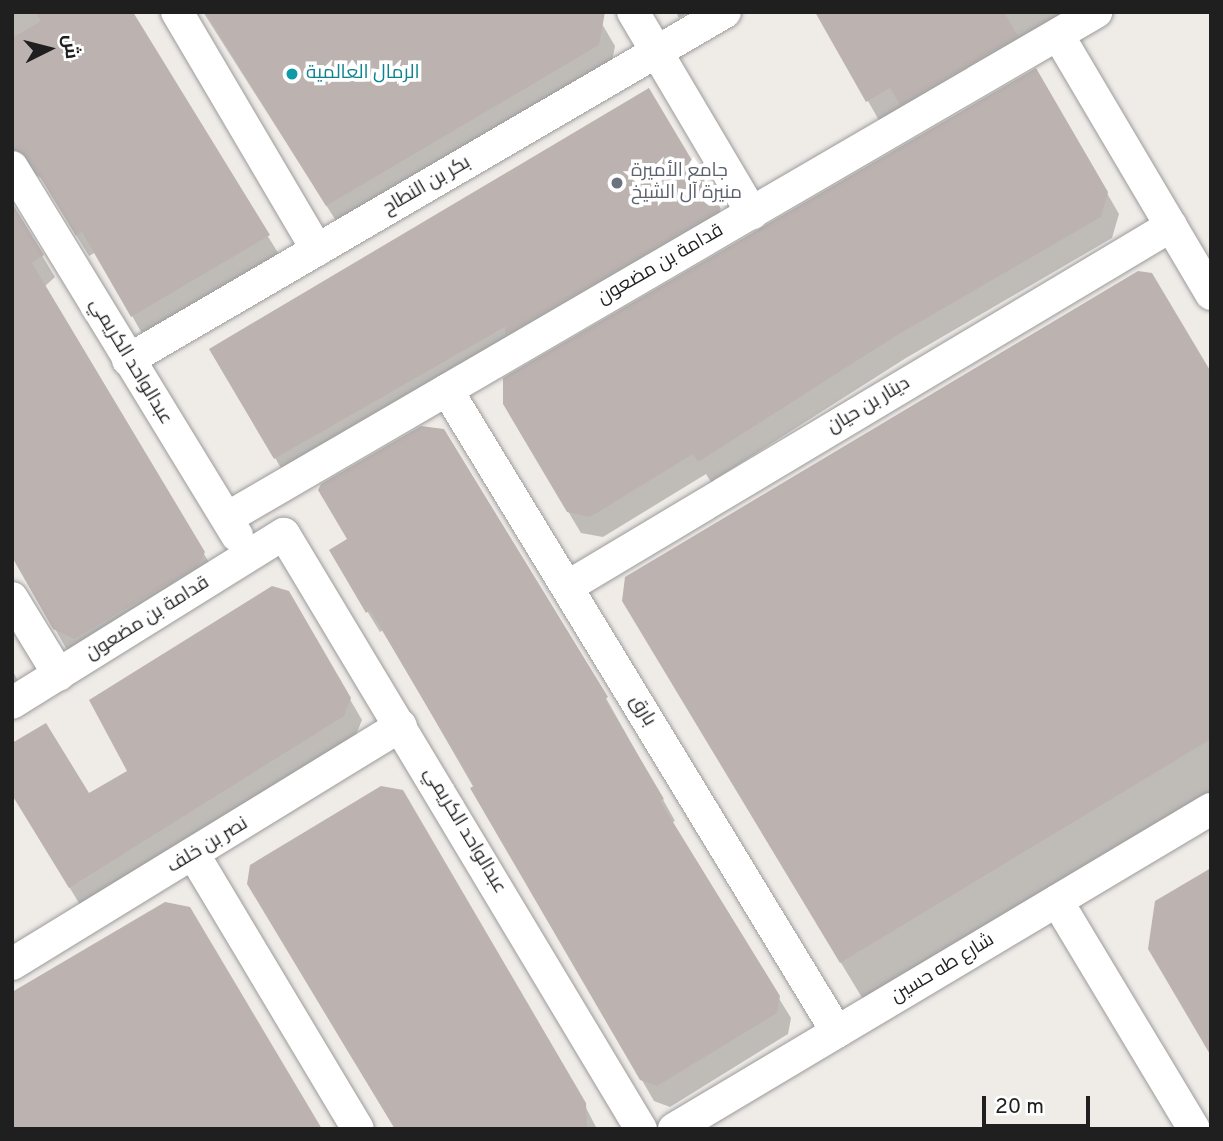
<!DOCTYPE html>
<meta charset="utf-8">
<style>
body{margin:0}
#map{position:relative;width:1223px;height:1141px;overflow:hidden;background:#efebe7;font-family:Overpass,Cairo,sans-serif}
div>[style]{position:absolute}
.shadow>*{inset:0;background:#0003}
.building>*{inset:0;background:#bcb3b0}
.roads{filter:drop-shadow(0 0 2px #9c9c9c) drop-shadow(0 0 2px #9c9c9c)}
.minor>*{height:32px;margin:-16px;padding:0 16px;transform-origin:16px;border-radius:16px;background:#fff}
.dots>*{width:19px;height:19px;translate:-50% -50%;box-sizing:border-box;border:4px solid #fff;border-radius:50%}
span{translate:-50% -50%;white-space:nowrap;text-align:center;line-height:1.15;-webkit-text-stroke:7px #fff;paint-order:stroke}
.culture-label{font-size:19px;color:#0d838f}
.left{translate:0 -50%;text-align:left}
.worship-label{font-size:19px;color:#5b616d}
.street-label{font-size:19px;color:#1f1f1f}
.frame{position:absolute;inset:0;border:14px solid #1f1f1f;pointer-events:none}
.north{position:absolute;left:14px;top:14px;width:70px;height:70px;-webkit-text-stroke:5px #fff;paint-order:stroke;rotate:84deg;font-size:19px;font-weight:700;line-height:28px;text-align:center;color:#1f1f1f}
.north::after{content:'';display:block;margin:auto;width:24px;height:32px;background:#1f1f1f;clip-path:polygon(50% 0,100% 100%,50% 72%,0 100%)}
.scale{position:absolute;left:982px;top:1096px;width:108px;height:32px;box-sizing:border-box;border:4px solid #1f1f1f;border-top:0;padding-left:9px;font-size:21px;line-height:24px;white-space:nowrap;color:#1f1f1f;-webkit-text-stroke:5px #fff;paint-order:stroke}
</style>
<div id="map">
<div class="shadow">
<div style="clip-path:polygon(12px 12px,130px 12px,280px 256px,144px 337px,96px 252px,89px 256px,41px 178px,24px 169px,12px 176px)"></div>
<div style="clip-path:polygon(203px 12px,595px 12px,615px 46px,611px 67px,340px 227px)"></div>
<div style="clip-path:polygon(676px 12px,689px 12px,679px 18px)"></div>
<div style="clip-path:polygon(817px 12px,1067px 12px,880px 122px)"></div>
<div style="clip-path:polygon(1036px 70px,1119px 214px,1112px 238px,906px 358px,711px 482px,706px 474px,603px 537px,581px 533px,517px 426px)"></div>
<div style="clip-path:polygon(648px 90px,735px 236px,291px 485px,227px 376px)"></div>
<div style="clip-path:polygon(12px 206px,55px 277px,44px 287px,216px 574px,87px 659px,67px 650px,12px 553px)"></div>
<div style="clip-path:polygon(1211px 375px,1211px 792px,864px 1001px,647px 641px)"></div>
<div style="clip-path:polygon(443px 431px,606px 698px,675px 821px,671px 823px,791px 1018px,788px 1034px,670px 1107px,654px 1101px,383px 630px,380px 632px,343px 572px,349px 540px)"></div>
<div style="clip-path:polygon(288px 593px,362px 720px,355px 737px,82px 908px,12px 793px,88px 796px,130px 772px)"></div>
<div style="clip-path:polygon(12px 670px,24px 691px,12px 698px)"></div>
<div style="clip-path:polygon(261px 906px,584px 1104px,597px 1129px,395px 1129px)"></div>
</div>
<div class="building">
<div style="clip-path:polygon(35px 12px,133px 12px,270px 235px,131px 317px,82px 232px,76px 236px,28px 157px,12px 149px,12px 38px,41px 21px)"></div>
<div style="clip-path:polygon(205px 12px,605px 12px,599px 45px,326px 206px)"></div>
<div style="clip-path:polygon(815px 12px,1004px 12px,1018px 36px,900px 105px,890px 88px,866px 102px)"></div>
<div style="clip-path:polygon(1036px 68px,1108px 192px,1101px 217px,894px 337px,698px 462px,693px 454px,590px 517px,567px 512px,503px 404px,503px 378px)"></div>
<div style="clip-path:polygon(649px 88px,721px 209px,505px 335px,505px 327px,274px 459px,209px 349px)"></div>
<div style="clip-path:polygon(12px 203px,44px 255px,32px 263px,205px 552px,198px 566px,74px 639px,53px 629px,12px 557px)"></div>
<div style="clip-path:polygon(1138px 271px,1152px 273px,1211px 372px,1211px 739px,840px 963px,622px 601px,625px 577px)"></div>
<div style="clip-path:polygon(421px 426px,444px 429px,608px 697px,605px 699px,664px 799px,660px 801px,780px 996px,777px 1013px,657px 1086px,640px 1080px,470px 788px,474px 786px,370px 610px,366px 613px,329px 550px,347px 539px,318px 490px,321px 484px)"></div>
<div style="clip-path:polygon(272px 586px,289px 591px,351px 698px,344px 716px,69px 888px,12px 795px,12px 743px,46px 723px,89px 793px,127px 771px,89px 700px)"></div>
<div style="clip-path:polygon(381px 786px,403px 790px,586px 1103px,587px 1129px,395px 1129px,347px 1050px,247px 884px,250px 865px)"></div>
<div style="clip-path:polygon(1211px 868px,1211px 1056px,1148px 949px,1155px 901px)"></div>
<div style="clip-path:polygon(165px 902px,190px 907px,322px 1129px,12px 1129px,12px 992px)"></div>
</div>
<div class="roads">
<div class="minor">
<div style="left:177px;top:12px;width:276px;rotate:59.5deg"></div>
<div style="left:633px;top:12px;width:234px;rotate:59.4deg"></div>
<div style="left:1058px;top:35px;width:301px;rotate:59.4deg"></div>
<div style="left:12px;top:167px;width:432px;rotate:58.6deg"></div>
<div style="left:128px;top:360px;width:691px;rotate:-30.24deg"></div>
<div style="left:447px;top:390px;width:751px;rotate:58.72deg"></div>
<div style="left:227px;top:518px;width:1006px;rotate:-30.21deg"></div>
<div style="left:567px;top:587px;width:704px;rotate:-30.87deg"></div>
<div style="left:12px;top:598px;width:90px;rotate:58.6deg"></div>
<div style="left:12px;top:703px;width:320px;rotate:-31.9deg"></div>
<div style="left:284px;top:534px;width:694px;rotate:59.04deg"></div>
<div style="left:194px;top:855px;width:319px;rotate:59.1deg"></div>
<div style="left:1057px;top:901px;width:266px;rotate:59deg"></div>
<div style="left:12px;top:964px;width:456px;rotate:-31.5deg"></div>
<div style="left:674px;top:1129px;width:625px;rotate:-30.79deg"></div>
</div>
</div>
<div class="dots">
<div style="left:292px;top:74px;background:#0f9aa8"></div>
<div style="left:617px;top:183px;background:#6b7280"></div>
</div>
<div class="culture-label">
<span class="left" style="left:306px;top:74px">الرمال العالمية</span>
</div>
<div class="worship-label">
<span class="left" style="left:631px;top:183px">جامع الأميرة<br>منيرة آل الشيخ</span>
</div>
<div class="street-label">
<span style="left:427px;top:186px;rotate:-30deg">بكر بن النطاح</span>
<span style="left:661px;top:265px;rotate:-30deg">قدامة بن مضعون</span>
<span style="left:130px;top:362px;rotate:59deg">عبدالواحد الكريمي</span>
<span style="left:869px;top:406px;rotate:-31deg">دينار بن حيان</span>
<span style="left:148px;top:619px;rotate:-32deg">قدامة بن مضعون</span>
<span style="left:642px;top:711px;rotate:59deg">بارق</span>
<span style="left:464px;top:831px;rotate:59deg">عبدالواحد الكريمي</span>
<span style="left:208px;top:846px;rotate:-31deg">نصر بن خلف</span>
<span style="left:943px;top:969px;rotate:-31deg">شارع طه حسين</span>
</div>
<div class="frame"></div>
<div class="north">ش</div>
<div class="scale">20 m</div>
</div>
